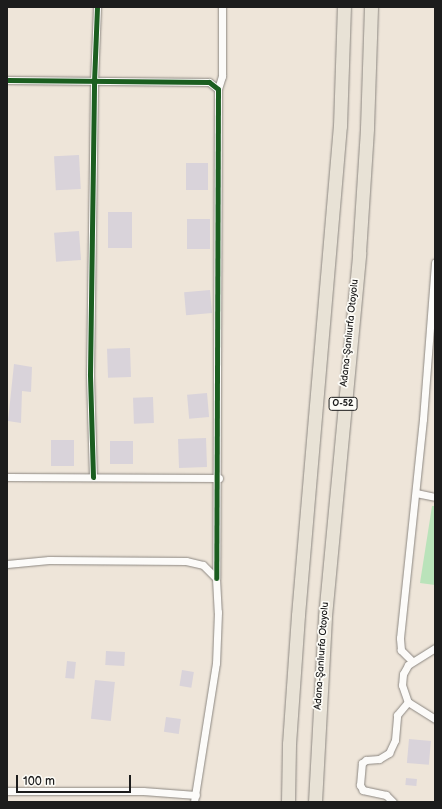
<!DOCTYPE html>
<meta charset="utf-8">
<style>
body{margin:0}
#map{position:relative;width:442px;height:809px;overflow:hidden;background:#eee5d9;font-family:"Balsamiq Sans",sans-serif}
div>[style]{position:absolute}
.green>*{inset:0;background:#bae3ba}
.building>*{inset:0;background:#d9d3da;transform-origin:0 0}
.roads{filter:drop-shadow(0 0 1px #8c8781) drop-shadow(0 0 1px #8c8781)}
.minor>*{height:7px;margin:-3.5px;padding:0 3.5px;transform-origin:3.5px;border-radius:3.5px;background:#fcfbf9}
.motorway>*{height:13px;margin:-6.5px;padding:0 6.5px;transform-origin:6.5px;border-radius:6.5px;background:#e8e2d6}
.cycleway>*{height:5px;margin:-2.5px;padding:0 2.5px;transform-origin:2.5px;border-radius:2.5px;background:#1b5e20}
span{translate:-50% -50%;white-space:nowrap;text-align:center;line-height:1.15;-webkit-text-stroke:3.5px #fdfcf7;paint-order:stroke}
.shield-label span{padding:1px 3px;background:#fdfcf7;border:1px solid;border-radius:3px;-webkit-text-stroke-width:0}
.shield-label{font-size:9px;color:#1c1c1c;font-weight:700}
.street-label{font-size:10px;color:#1c1c1c}
.frame{position:absolute;inset:0;border:8px solid #1c1c1c;pointer-events:none}
.scale{position:absolute;left:16px;top:775px;width:115px;height:18px;box-sizing:border-box;border:2px solid #1c1c1c;border-top:0;padding-left:5px;font-size:12px;line-height:14px;white-space:nowrap;color:#1c1c1c;-webkit-text-stroke:3px #fdfcf7;paint-order:stroke}
</style>
<div id="map">
<div class="green">
<div style="clip-path:polygon(432px 506px,435px 506px,435px 585px,420px 583px)"></div>
</div>
<div class="building">
<div style="left:79px;top:155px;width:34px;height:25px;rotate:87deg"></div>
<div style="left:186px;top:163px;width:22px;height:27px"></div>
<div style="left:108px;top:212px;width:24px;height:36px"></div>
<div style="left:187px;top:219px;width:23px;height:30px"></div>
<div style="left:79px;top:231px;width:29px;height:25px;rotate:86deg"></div>
<div style="left:210px;top:290px;width:23px;height:26px;rotate:85deg"></div>
<div style="left:130px;top:348px;width:29px;height:23px;rotate:88deg"></div>
<div style="clip-path:polygon(14px 364px,32px 367px,31px 392px,22px 391px,21px 423px,8px 421px)"></div>
<div style="left:207px;top:393px;width:24px;height:20px;rotate:85deg"></div>
<div style="left:153px;top:397px;width:26px;height:20px;rotate:88deg"></div>
<div style="left:206px;top:438px;width:29px;height:28px;rotate:88deg"></div>
<div style="left:51px;top:440px;width:23px;height:26px"></div>
<div style="left:110px;top:441px;width:23px;height:23px"></div>
<div style="left:106px;top:651px;width:19px;height:14px;rotate:3deg"></div>
<div style="left:67px;top:661px;width:9px;height:17px;rotate:6deg"></div>
<div style="left:182px;top:670px;width:12px;height:16px;rotate:9deg"></div>
<div style="left:95px;top:680px;width:20px;height:39px;rotate:6deg"></div>
<div style="left:166px;top:717px;width:15px;height:15px;rotate:8deg"></div>
<div style="left:409px;top:739px;width:22px;height:24px;rotate:5deg"></div>
<div style="left:406px;top:778px;width:11px;height:7px;rotate:5deg"></div>
</div>
<div class="roads">
<div class="minor">
<div style="left:7px;top:80px;width:202px;rotate:0.6deg"></div>
<div style="left:209px;top:82px;width:11px;rotate:38deg"></div>
<div style="left:218px;top:89px;width:489px;rotate:90.2deg"></div>
<div style="left:218px;top:89px;width:14px;rotate:-73deg"></div>
<div style="left:222px;top:76px;width:69px;rotate:-90deg"></div>
<div style="left:7px;top:477px;width:212px;rotate:0.3deg"></div>
<div style="left:93px;top:477px;width:103px;rotate:-91.7deg"></div>
<div style="left:90px;top:374px;width:292px;rotate:-89.2deg"></div>
<div style="left:94px;top:82px;width:75px;rotate:-87.7deg"></div>
<div style="left:416px;top:493px;width:19px;rotate:12deg"></div>
<div style="left:7px;top:564px;width:42px;rotate:-5.4deg"></div>
<div style="left:49px;top:560px;width:137px;rotate:0.4deg"></div>
<div style="left:186px;top:561px;width:17px;rotate:13deg"></div>
<div style="left:203px;top:565px;width:18px;rotate:45deg"></div>
<div style="left:216px;top:578px;width:34px;rotate:87deg"></div>
<div style="left:218px;top:612px;width:51px;rotate:92.2deg"></div>
<div style="left:216px;top:663px;width:141px;rotate:99deg"></div>
<div style="left:435px;top:648px;width:32px;rotate:148deg"></div>
<div style="left:408px;top:665px;width:10px;rotate:119deg"></div>
<div style="left:403px;top:674px;width:11px;rotate:95deg"></div>
<div style="left:402px;top:685px;width:18px;rotate:71deg"></div>
<div style="left:408px;top:702px;width:32px;rotate:32deg"></div>
<div style="left:412px;top:661px;width:16px;rotate:-135deg"></div>
<div style="left:401px;top:650px;width:12px;rotate:-95deg"></div>
<div style="left:400px;top:638px;width:220px;rotate:-84deg"></div>
<div style="left:423px;top:419px;width:157px;rotate:-85.6deg"></div>
<div style="left:7px;top:791px;width:136px"></div>
<div style="left:143px;top:791px;width:53px;rotate:4.3deg"></div>
<div style="left:393px;top:802px;width:10px;rotate:-135deg"></div>
<div style="left:386px;top:795px;width:24px;rotate:-168deg"></div>
<div style="left:363px;top:790px;width:6px;rotate:-121deg"></div>
<div style="left:360px;top:785px;width:22px;rotate:-85deg"></div>
<div style="left:362px;top:763px;width:5px;rotate:-37deg"></div>
<div style="left:366px;top:760px;width:13px;rotate:-4deg"></div>
<div style="left:379px;top:759px;width:12px;rotate:-31deg"></div>
<div style="left:389px;top:753px;width:14px;rotate:-65deg"></div>
<div style="left:395px;top:740px;width:25px;rotate:-85deg"></div>
<div style="left:397px;top:715px;width:17px;rotate:-50deg"></div>
</div>
<div class="motorway">
<div style="left:288px;top:802px;width:58px;rotate:-89deg"></div>
<div style="left:289px;top:744px;width:129px;rotate:-86deg"></div>
<div style="left:298px;top:615px;width:491px;rotate:-85.1deg"></div>
<div style="left:340px;top:126px;width:119px;rotate:-88.1deg"></div>
<div style="left:315px;top:802px;width:186px;rotate:-86.9deg"></div>
<div style="left:325px;top:616px;width:365px;rotate:-84.6deg"></div>
<div style="left:359px;top:253px;width:125px;rotate:-86.3deg"></div>
<div style="left:367px;top:128px;width:121px;rotate:-88.1deg"></div>
</div>
</div>
<div class="cycleway">
<div style="left:7px;top:80px;width:202px;rotate:0.6deg"></div>
<div style="left:209px;top:82px;width:11px;rotate:38deg"></div>
<div style="left:218px;top:89px;width:489px;rotate:90.2deg"></div>
<div style="left:93px;top:477px;width:103px;rotate:-91.7deg"></div>
<div style="left:90px;top:374px;width:292px;rotate:-89.2deg"></div>
<div style="left:94px;top:82px;width:75px;rotate:-87.7deg"></div>
</div>
<div class="shield-label">
<span style="left:343px;top:404px">O-52</span>
</div>
<div class="street-label">
<span style="left:350px;top:333px;rotate:-84deg">Adana-Şanlıurfa Otoyolu</span>
<span style="left:322px;top:656px;rotate:-86deg">Adana-Şanlıurfa Otoyolu</span>
</div>
<div class="frame"></div>
<div class="scale">100 m</div>
</div>
